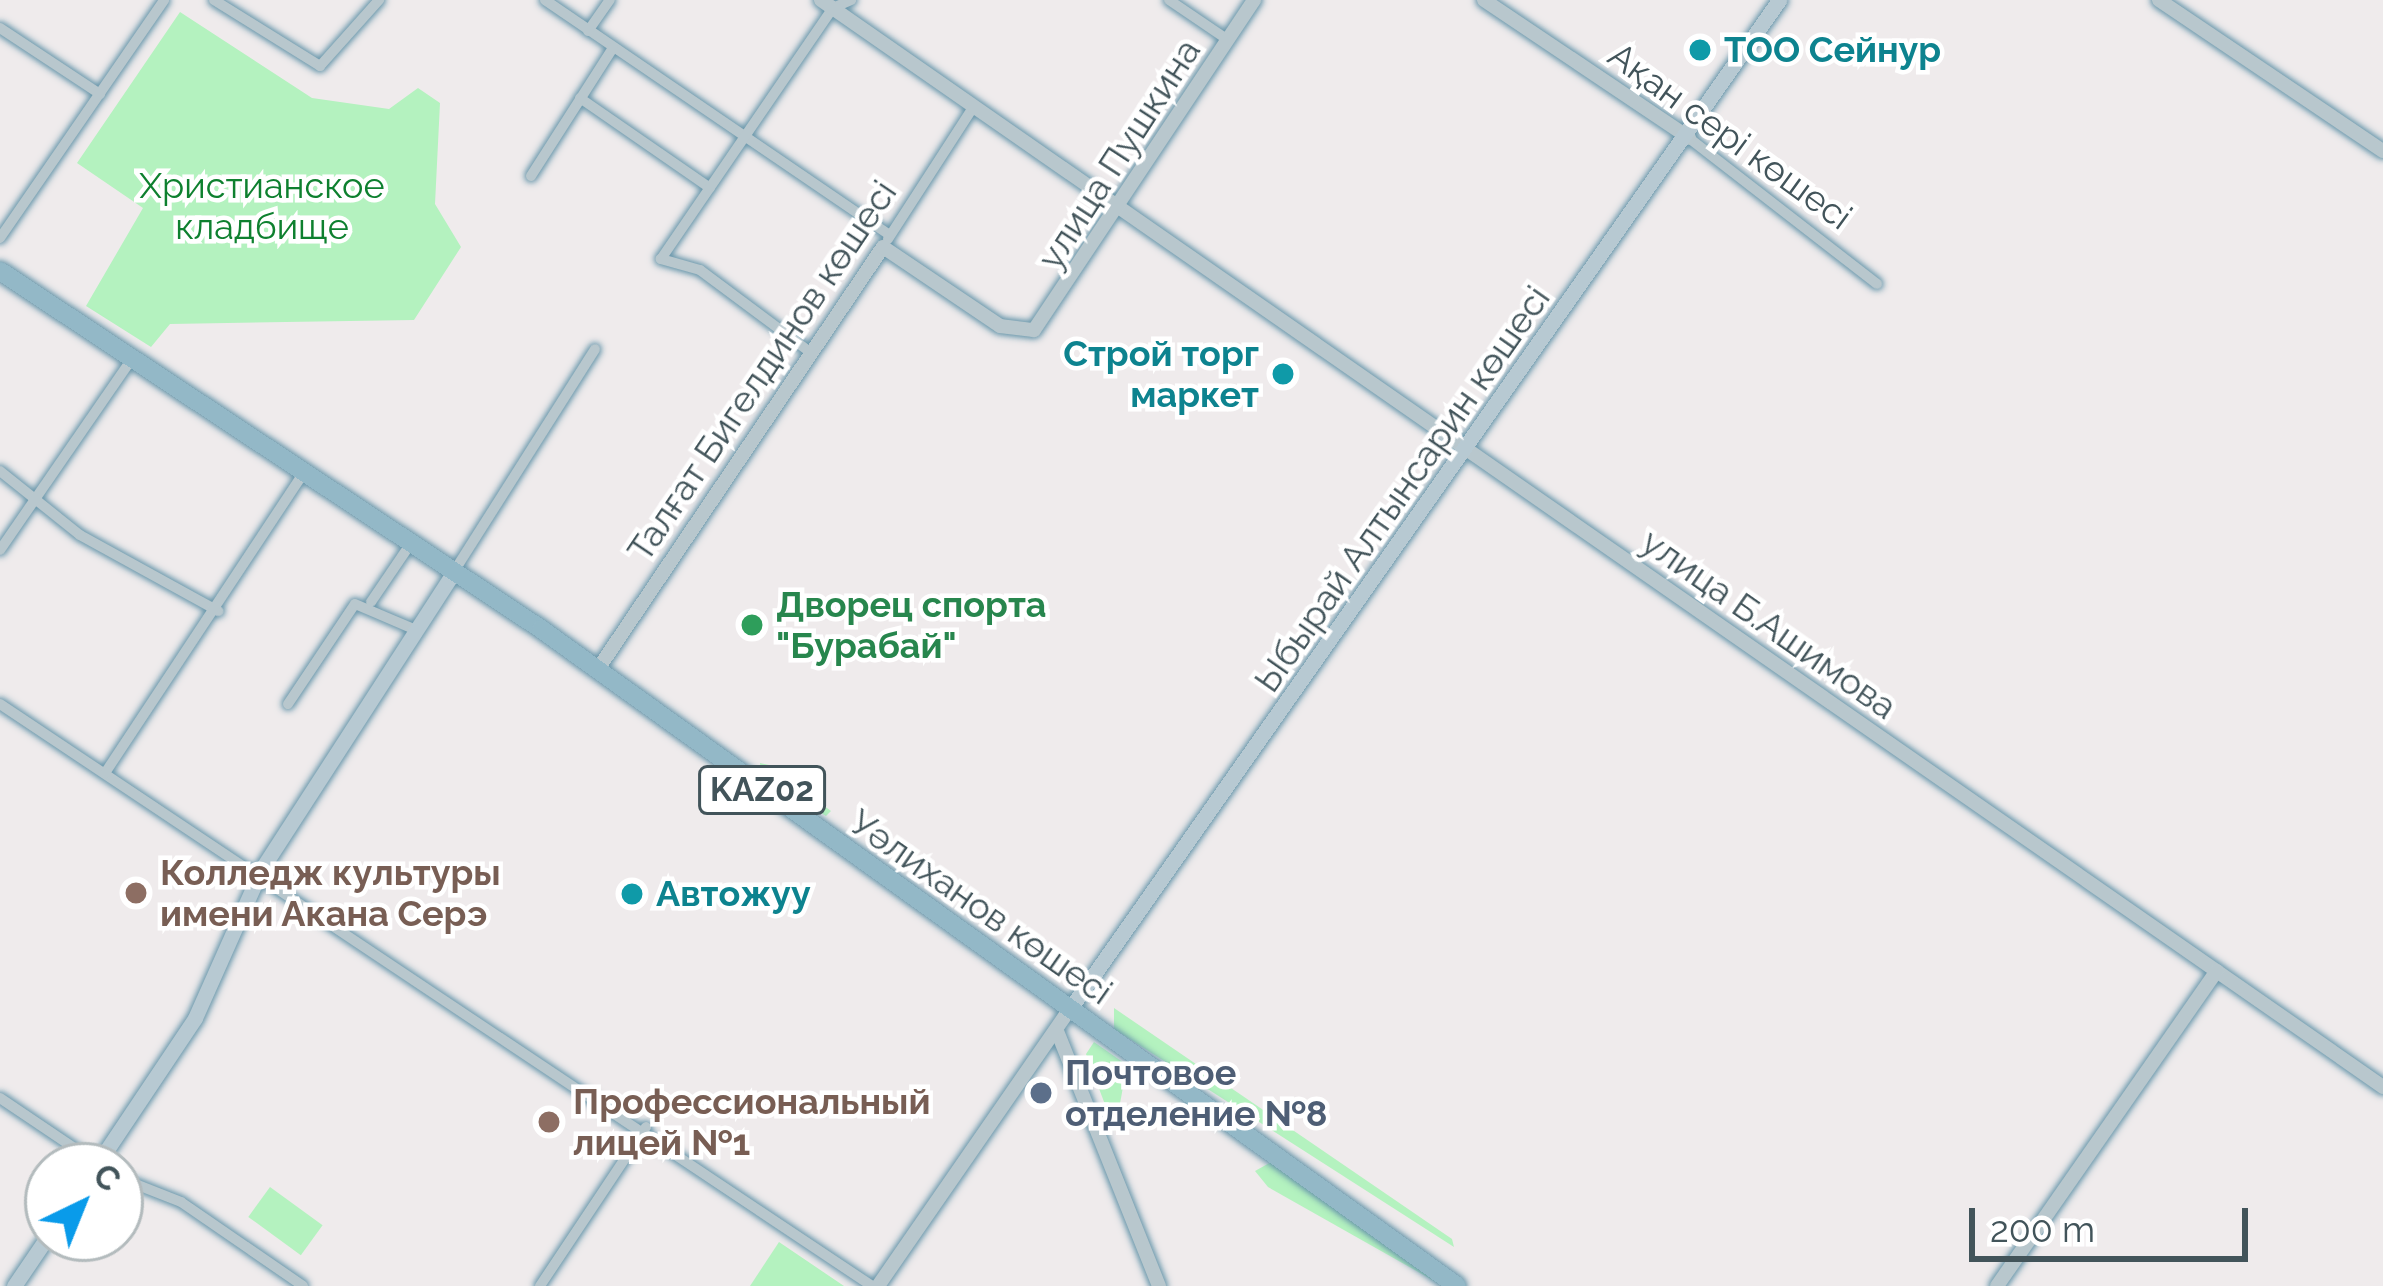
<!DOCTYPE html>
<meta charset="utf-8">
<style>
body{margin:0}
#map{position:relative;width:2383px;height:1286px;overflow:hidden;background:#efebec;font-family:Raleway,sans-serif}
div>[style]{position:absolute}
.green>*{inset:0;background:#b4f2bf;transform-origin:0 0}
.roads{filter:drop-shadow(0 0 3px #6997ab) drop-shadow(0 0 3px #6997ab)}
.minor>*{height:10px;margin:-5px;padding:0 5px;transform-origin:5px;border-radius:5px;background:#b8c7cd}
.tertiary>*{height:14px;margin:-7px;padding:0 7px;transform-origin:7px;border-radius:7px;background:#b8c7cd}
.secondary>*{height:15px;margin:-7.5px;padding:0 7.5px;transform-origin:7.5px;border-radius:7.5px;background:#b7c9d2}
.trunk>*{height:18px;margin:-9px;padding:0 9px;transform-origin:9px;border-radius:9px;background:#93b8c7}
.dots>*{width:33px;height:33px;translate:-50% -50%;box-sizing:border-box;border:6px solid #fff;border-radius:50%}
span{translate:-50% -50%;white-space:nowrap;text-align:center;line-height:1.15;-webkit-text-stroke:9px #fff;paint-order:stroke}
.shield-label span{padding:3px 9px;background:#fff;border:3px solid;border-radius:9px;-webkit-text-stroke-width:0}
.shield-label{font-size:33px;color:#42545a;font-weight:700}
.culture-label{font-size:36px;color:#0d838f;font-weight:700}
.left{translate:0 -50%;text-align:left}
.right{translate:-100% -50%;text-align:right}
.street-label{font-size:36px;color:#42545a}
.park-label{font-size:36px;color:#0e802f}
.leisure-label{font-size:36px;color:#27864d;font-weight:700}
.education-label{font-size:36px;color:#785e54;font-weight:700}
.service-label{font-size:36px;color:#4e5e75;font-weight:700}
.north{position:absolute;left:24px;top:1142px;width:120px;height:120px;box-sizing:border-box;background:#fff;border:3px solid #b3bbbd;border-radius:50%;rotate:43deg;font-size:33px;font-weight:700;line-height:48px;text-align:center;color:#42545a}
.north::after{content:'';display:block;margin:auto;width:42px;height:54px;background:#099bea;clip-path:polygon(50% 0,100% 100%,50% 72%,0 100%)}
.scale{position:absolute;left:1969px;top:1208px;width:279px;height:54px;box-sizing:border-box;border:6px solid #42545a;border-top:0;padding-left:15px;font-size:36px;line-height:42px;white-space:nowrap;color:#42545a;-webkit-text-stroke:9px #fff;paint-order:stroke}
</style>
<div id="map">
<div class="green">
<div style="clip-path:polygon(180px 12px,312px 98px,389px 109px,418px 88px,440px 103px,435px 204px,461px 247px,414px 320px,170px 324px,151px 347px,86px 306px,143px 208px,77px 163px)"></div>
<div style="clip-path:polygon(769px 765px,831px 811px,826px 816px,762px 776px,760px 763px)"></div>
<div style="clip-path:polygon(1114px 1008px,1452px 1239px,1454px 1247px,1114px 1029px)"></div>
<div style="clip-path:polygon(1094px 1042px,1127px 1065px,1115px 1131px,1086px 1054px)"></div>
<div style="clip-path:polygon(1273px 1161px,1443px 1286px,1268px 1187px,1255px 1171px)"></div>
<div style="left:270px;top:1187px;width:65px;height:37px;rotate:36deg"></div>
<div style="clip-path:polygon(779px 1242px,844px 1286px,750px 1286px)"></div>
</div>
<div class="roads">
<div class="minor">
<div style="left:214px;top:0;width:125px;rotate:31.9deg"></div>
<div style="left:320px;top:66px;width:89px;rotate:-48.2deg"></div>
<div style="left:545px;top:0;width:417px;rotate:34.3deg"></div>
<div style="left:1169px;top:0;width:71px;rotate:34.1deg"></div>
<div style="left:0;top:28px;width:120px;rotate:33.4deg"></div>
<div style="left:588px;top:31px;width:38px;rotate:-55deg"></div>
<div style="left:580px;top:98px;width:158px;rotate:34.7deg"></div>
<div style="left:1689px;top:138px;width:238px;rotate:37.8deg"></div>
<div style="left:531px;top:176px;width:152px;rotate:-57.4deg"></div>
<div style="left:0;top:238px;width:289px;rotate:-55.4deg"></div>
<div style="left:888px;top:239px;width:158px;rotate:-57.1deg"></div>
<div style="left:810px;top:352px;width:137px;rotate:-143.3deg"></div>
<div style="left:700px;top:270px;width:41px;rotate:-164.2deg"></div>
<div style="left:661px;top:259px;width:304px;rotate:-55.6deg"></div>
<div style="left:833px;top:8px;width:20px;rotate:-24deg"></div>
<div style="left:0;top:471px;width:102px;rotate:38.7deg"></div>
<div style="left:80px;top:535px;width:158px;rotate:28.8deg"></div>
<div style="left:0;top:550px;width:231px;rotate:-55.4deg"></div>
<div style="left:453px;top:573px;width:265px;rotate:-57.6deg"></div>
<div style="left:371px;top:602px;width:68px;rotate:-55.8deg"></div>
<div style="left:0;top:704px;width:1048px;rotate:33.72deg"></div>
<div style="left:288px;top:704px;width:120px;rotate:-56.2deg"></div>
<div style="left:355px;top:604px;width:66px;rotate:23.1deg"></div>
<div style="left:105px;top:773px;width:357px;rotate:-56.5deg"></div>
<div style="left:0;top:1098px;width:122px;rotate:34deg"></div>
<div style="left:120px;top:1178px;width:66px;rotate:21.5deg"></div>
<div style="left:181px;top:1202px;width:148px;rotate:34.5deg"></div>
<div style="left:540px;top:1286px;width:191px;rotate:-56.3deg"></div>
</div>
<div class="tertiary">
<div style="left:821px;top:0;width:1903px;rotate:34.83deg"></div>
<div style="left:1484px;top:0;width:247px;rotate:33.9deg"></div>
<div style="left:2159px;top:0;width:270px;rotate:34deg"></div>
<div style="left:598px;top:669px;width:509px;rotate:-55.97deg"></div>
<div style="left:883px;top:247px;width:141px;rotate:34deg"></div>
<div style="left:1000px;top:326px;width:34px;rotate:7deg"></div>
<div style="left:1034px;top:330px;width:397px;rotate:-56.3deg"></div>
<div style="left:1057px;top:1031px;width:275px;rotate:68.2deg"></div>
<div style="left:878px;top:1286px;width:336px;rotate:-55.3deg"></div>
<div style="left:1997px;top:1286px;width:384px;rotate:-55.1deg"></div>
</div>
<div class="secondary">
<div style="left:1069px;top:1010px;width:1235px;rotate:-54.89deg"></div>
<div style="left:96px;top:1166px;width:178px;rotate:-56.2deg"></div>
<div style="left:195px;top:1018px;width:162px;rotate:-66deg"></div>
<div style="left:261px;top:870px;width:354px;rotate:-57.1deg"></div>
<div style="left:14px;top:1286px;width:60px;rotate:-55.8deg"></div>
</div>
<div class="trunk">
<div style="left:0;top:271px;width:649px;rotate:33.49deg"></div>
<div style="left:541px;top:629px;width:1127px;rotate:35.65deg"></div>
</div>
</div>
<div class="dots">
<div style="left:1700px;top:50px;background:#0f9aa8"></div>
<div style="left:1283px;top:374px;background:#0f9aa8"></div>
<div style="left:752px;top:625px;background:#2e9e5b"></div>
<div style="left:136px;top:893px;background:#8d6e63"></div>
<div style="left:632px;top:894px;background:#0f9aa8"></div>
<div style="left:1041px;top:1093px;background:#5c6f8a"></div>
<div style="left:549px;top:1122px;background:#8d6e63"></div>
</div>
<div class="shield-label">
<span style="left:762px;top:790px">KАZ02</span>
</div>
<div class="culture-label">
<span class="left" style="left:1724px;top:50px">ТОО Сейнур</span>
<span class="right" style="left:1259px;top:374px">Строй торг<br>маркет</span>
<span class="left" style="left:656px;top:894px">Автожуу</span>
</div>
<div class="street-label">
<span style="left:1730px;top:136px;rotate:36deg">Ақан сері көшесі</span>
<span style="left:1119px;top:154px;rotate:-57deg">улица Пушкина</span>
<span style="left:762px;top:371px;rotate:-56deg">Талғат Бигелдинов көшесі</span>
<span style="left:1402px;top:489px;rotate:-55deg">Ыбырай Алтынсарин көшесі</span>
<span style="left:1769px;top:624px;rotate:35deg">улица Б.Ашимова</span>
<span style="left:981px;top:907px;rotate:35deg">Уәлиханов көшесі</span>
</div>
<div class="park-label">
<span style="left:262px;top:206px">Христианское<br>кладбище</span>
</div>
<div class="leisure-label">
<span class="left" style="left:776px;top:625px">Дворец спорта<br>"Бурабай"</span>
</div>
<div class="education-label">
<span class="left" style="left:160px;top:893px">Колледж культуры<br>имени Акана Серэ</span>
<span class="left" style="left:573px;top:1122px">Профессиональный<br>лицей №1</span>
</div>
<div class="service-label">
<span class="left" style="left:1065px;top:1093px">Почтовое<br>отделение №8</span>
</div>
<div class="north">С</div>
<div class="scale">200 m</div>
</div>
